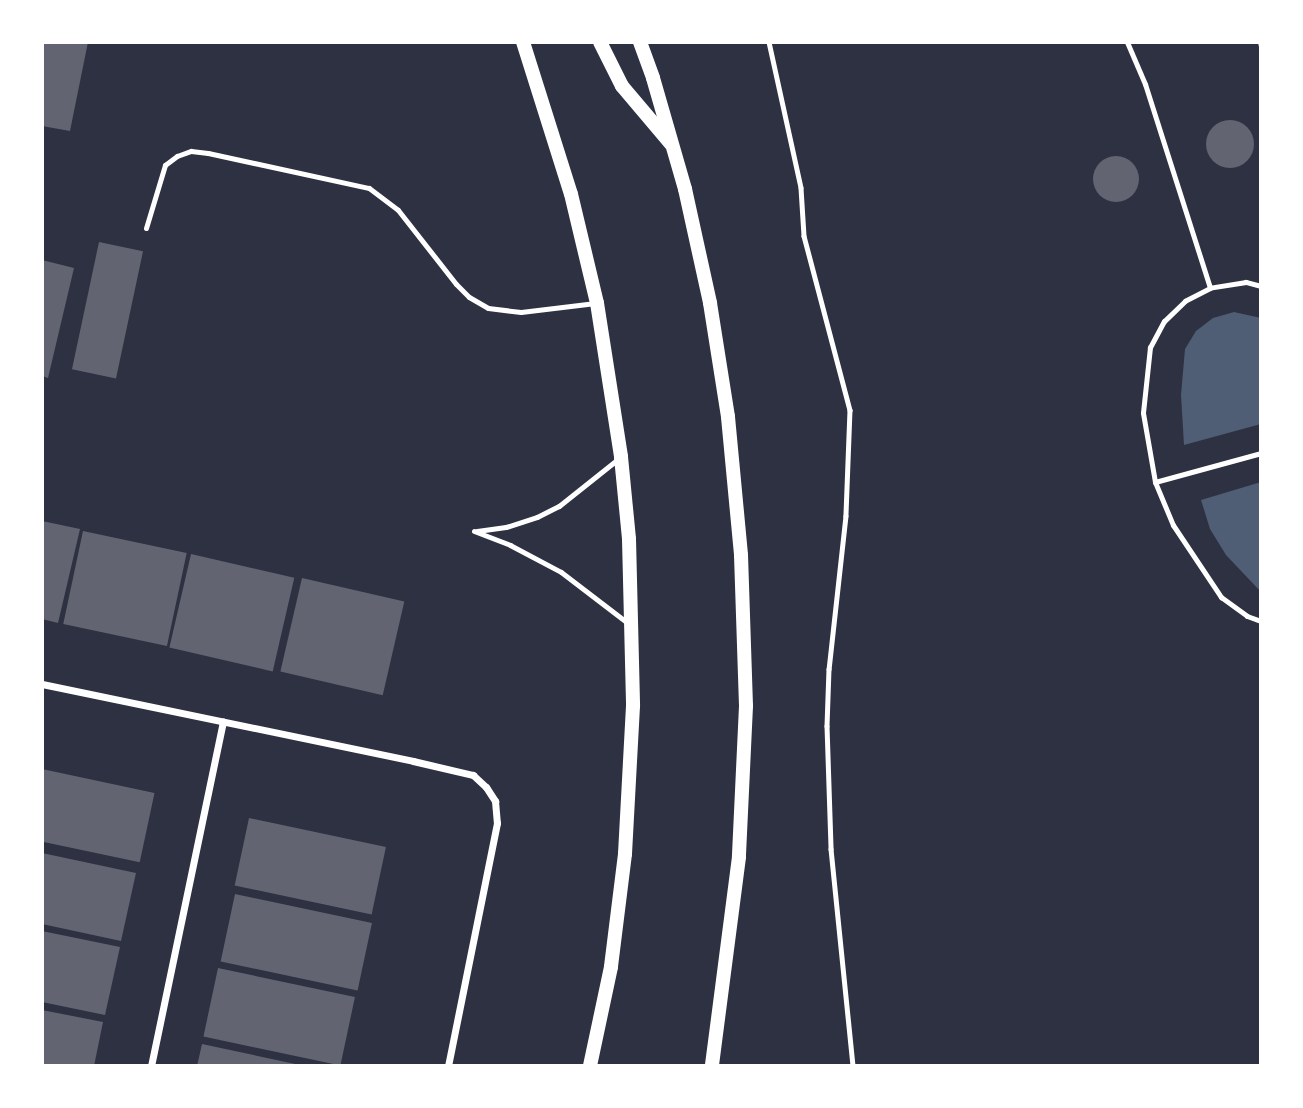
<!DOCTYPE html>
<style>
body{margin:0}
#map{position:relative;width:1303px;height:1108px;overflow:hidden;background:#2d3142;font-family:Cabin,sans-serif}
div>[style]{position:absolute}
.water>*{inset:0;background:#4f5d75}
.building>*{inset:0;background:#626471;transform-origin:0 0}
.round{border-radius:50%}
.path>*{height:4.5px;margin:-2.25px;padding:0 2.25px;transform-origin:2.25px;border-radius:2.25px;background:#fff}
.service>*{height:5px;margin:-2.5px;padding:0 2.5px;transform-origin:2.5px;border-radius:2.5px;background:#fff}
.minor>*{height:7px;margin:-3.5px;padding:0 3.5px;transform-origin:3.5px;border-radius:3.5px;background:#fff}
.secondary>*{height:14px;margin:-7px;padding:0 7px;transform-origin:7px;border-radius:7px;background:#fff}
span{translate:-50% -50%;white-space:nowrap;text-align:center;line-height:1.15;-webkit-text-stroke:5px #fff;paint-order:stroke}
.frame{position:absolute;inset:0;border:44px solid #fff;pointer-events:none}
</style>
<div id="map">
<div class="water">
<div style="clip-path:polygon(1234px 312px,1261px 318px,1261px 424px,1184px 445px,1181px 395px,1185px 349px,1196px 331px,1213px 318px)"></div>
<div style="clip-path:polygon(1261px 482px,1261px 592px,1226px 555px,1210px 529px,1201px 500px)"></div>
</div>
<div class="building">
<div style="clip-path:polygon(42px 42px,88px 42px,70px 131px,42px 126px)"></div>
<div class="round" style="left:1206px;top:120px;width:48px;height:48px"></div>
<div class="round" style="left:1093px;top:156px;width:46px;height:46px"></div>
<div style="left:99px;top:242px;width:45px;height:130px;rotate:12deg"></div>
<div style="clip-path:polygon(42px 260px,74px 268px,48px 378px,42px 376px)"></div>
<div style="clip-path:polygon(42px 521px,80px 529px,58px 623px,42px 619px)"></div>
<div style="left:83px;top:531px;width:106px;height:95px;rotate:12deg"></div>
<div style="left:191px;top:554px;width:106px;height:96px;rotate:13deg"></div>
<div style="left:302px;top:578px;width:105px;height:96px;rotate:13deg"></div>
<div style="left:42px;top:769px;width:115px;height:71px;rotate:12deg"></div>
<div style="left:249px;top:818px;width:140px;height:69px;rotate:12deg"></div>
<div style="clip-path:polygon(42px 853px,136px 873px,121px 941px,42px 924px)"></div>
<div style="left:235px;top:894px;width:140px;height:69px;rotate:12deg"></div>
<div style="clip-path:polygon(42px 931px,120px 947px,105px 1015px,42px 1002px)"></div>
<div style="left:218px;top:968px;width:140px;height:70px;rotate:12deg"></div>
<div style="clip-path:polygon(42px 1010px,103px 1022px,94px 1066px,42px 1066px)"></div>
<div style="clip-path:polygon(202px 1044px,300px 1065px,299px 1066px,197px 1066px)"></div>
</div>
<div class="path">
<div style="left:769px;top:42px;width:149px;rotate:77.6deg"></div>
<div style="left:801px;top:188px;width:48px;rotate:86.4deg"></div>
<div style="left:804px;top:236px;width:180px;rotate:75.2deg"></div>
<div style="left:850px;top:410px;width:106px;rotate:92.2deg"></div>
<div style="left:846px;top:516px;width:154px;rotate:96.3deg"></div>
<div style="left:829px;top:669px;width:57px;rotate:92deg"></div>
<div style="left:827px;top:726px;width:123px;rotate:88.1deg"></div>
<div style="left:831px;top:849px;width:218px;rotate:84.2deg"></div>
</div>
<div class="service">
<div style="left:1127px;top:42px;width:46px;rotate:66.8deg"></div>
<div style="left:1145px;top:84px;width:214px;rotate:72.3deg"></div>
<div style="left:1260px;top:42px;width:4px;rotate:76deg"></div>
<div style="left:146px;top:228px;width:66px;rotate:-73.2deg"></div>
<div style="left:165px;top:165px;width:15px;rotate:-37deg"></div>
<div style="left:177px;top:156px;width:15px;rotate:-20deg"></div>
<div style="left:191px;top:151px;width:17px;rotate:7deg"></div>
<div style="left:208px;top:153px;width:165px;rotate:12.3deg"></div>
<div style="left:369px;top:188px;width:36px;rotate:37deg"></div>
<div style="left:398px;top:210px;width:94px;rotate:51.9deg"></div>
<div style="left:456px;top:284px;width:18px;rotate:45deg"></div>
<div style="left:469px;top:297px;width:22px;rotate:30deg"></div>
<div style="left:488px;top:308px;width:33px;rotate:7deg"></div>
<div style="left:521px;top:312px;width:75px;rotate:-6.9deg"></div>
<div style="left:1261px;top:286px;width:16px;rotate:-165deg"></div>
<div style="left:1246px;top:282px;width:36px;rotate:171deg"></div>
<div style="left:1210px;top:288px;width:28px;rotate:153deg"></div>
<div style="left:1185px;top:301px;width:29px;rotate:136deg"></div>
<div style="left:1164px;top:321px;width:30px;rotate:118deg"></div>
<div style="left:1150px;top:347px;width:66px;rotate:96.1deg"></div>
<div style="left:1143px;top:413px;width:70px;rotate:80.1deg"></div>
<div style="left:1155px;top:482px;width:47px;rotate:67.3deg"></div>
<div style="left:1173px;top:525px;width:87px;rotate:56.3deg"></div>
<div style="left:1221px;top:597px;width:32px;rotate:36deg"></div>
<div style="left:1247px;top:616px;width:15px;rotate:20deg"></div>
<div style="left:1155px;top:482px;width:110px;rotate:-15.3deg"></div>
<div style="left:474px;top:531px;width:39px;rotate:21deg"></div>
<div style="left:510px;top:545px;width:58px;rotate:27.9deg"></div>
<div style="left:561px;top:572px;width:86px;rotate:37.4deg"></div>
<div style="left:477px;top:531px;width:29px;rotate:-8deg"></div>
<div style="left:506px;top:527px;width:33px;rotate:-18deg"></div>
<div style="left:537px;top:517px;width:25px;rotate:-27deg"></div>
<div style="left:559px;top:506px;width:75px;rotate:-38.5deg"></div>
</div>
<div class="minor">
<div style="left:42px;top:684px;width:379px;rotate:11.7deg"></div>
<div style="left:413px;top:761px;width:62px;rotate:13.1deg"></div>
<div style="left:473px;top:775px;width:18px;rotate:43deg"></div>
<div style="left:486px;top:787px;width:17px;rotate:57deg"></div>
<div style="left:495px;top:801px;width:22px;rotate:85deg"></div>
<div style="left:497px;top:823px;width:248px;rotate:101.4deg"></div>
<div style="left:151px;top:1066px;width:352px;rotate:-78.2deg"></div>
</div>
<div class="secondary">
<div style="left:523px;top:42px;width:159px;rotate:72.5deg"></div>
<div style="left:571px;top:194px;width:112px;rotate:76.6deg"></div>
<div style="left:597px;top:303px;width:156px;rotate:81.1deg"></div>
<div style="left:621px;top:457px;width:82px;rotate:84.4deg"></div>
<div style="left:629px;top:539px;width:167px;rotate:88.6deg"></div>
<div style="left:633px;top:706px;width:148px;rotate:93.1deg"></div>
<div style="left:625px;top:854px;width:114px;rotate:97.1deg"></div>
<div style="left:611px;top:967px;width:101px;rotate:102deg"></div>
<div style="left:600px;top:42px;width:49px;rotate:63.4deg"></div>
<div style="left:622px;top:86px;width:76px;rotate:49.8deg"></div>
<div style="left:640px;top:42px;width:38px;rotate:70deg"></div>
<div style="left:653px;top:78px;width:116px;rotate:73.9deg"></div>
<div style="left:685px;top:189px;width:117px;rotate:77.6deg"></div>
<div style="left:710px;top:303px;width:115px;rotate:81deg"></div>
<div style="left:728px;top:417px;width:139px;rotate:84.6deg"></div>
<div style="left:741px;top:555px;width:151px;rotate:88.1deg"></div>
<div style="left:746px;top:706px;width:151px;rotate:92.7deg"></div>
<div style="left:739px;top:857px;width:211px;rotate:97.4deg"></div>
</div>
<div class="frame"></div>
</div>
